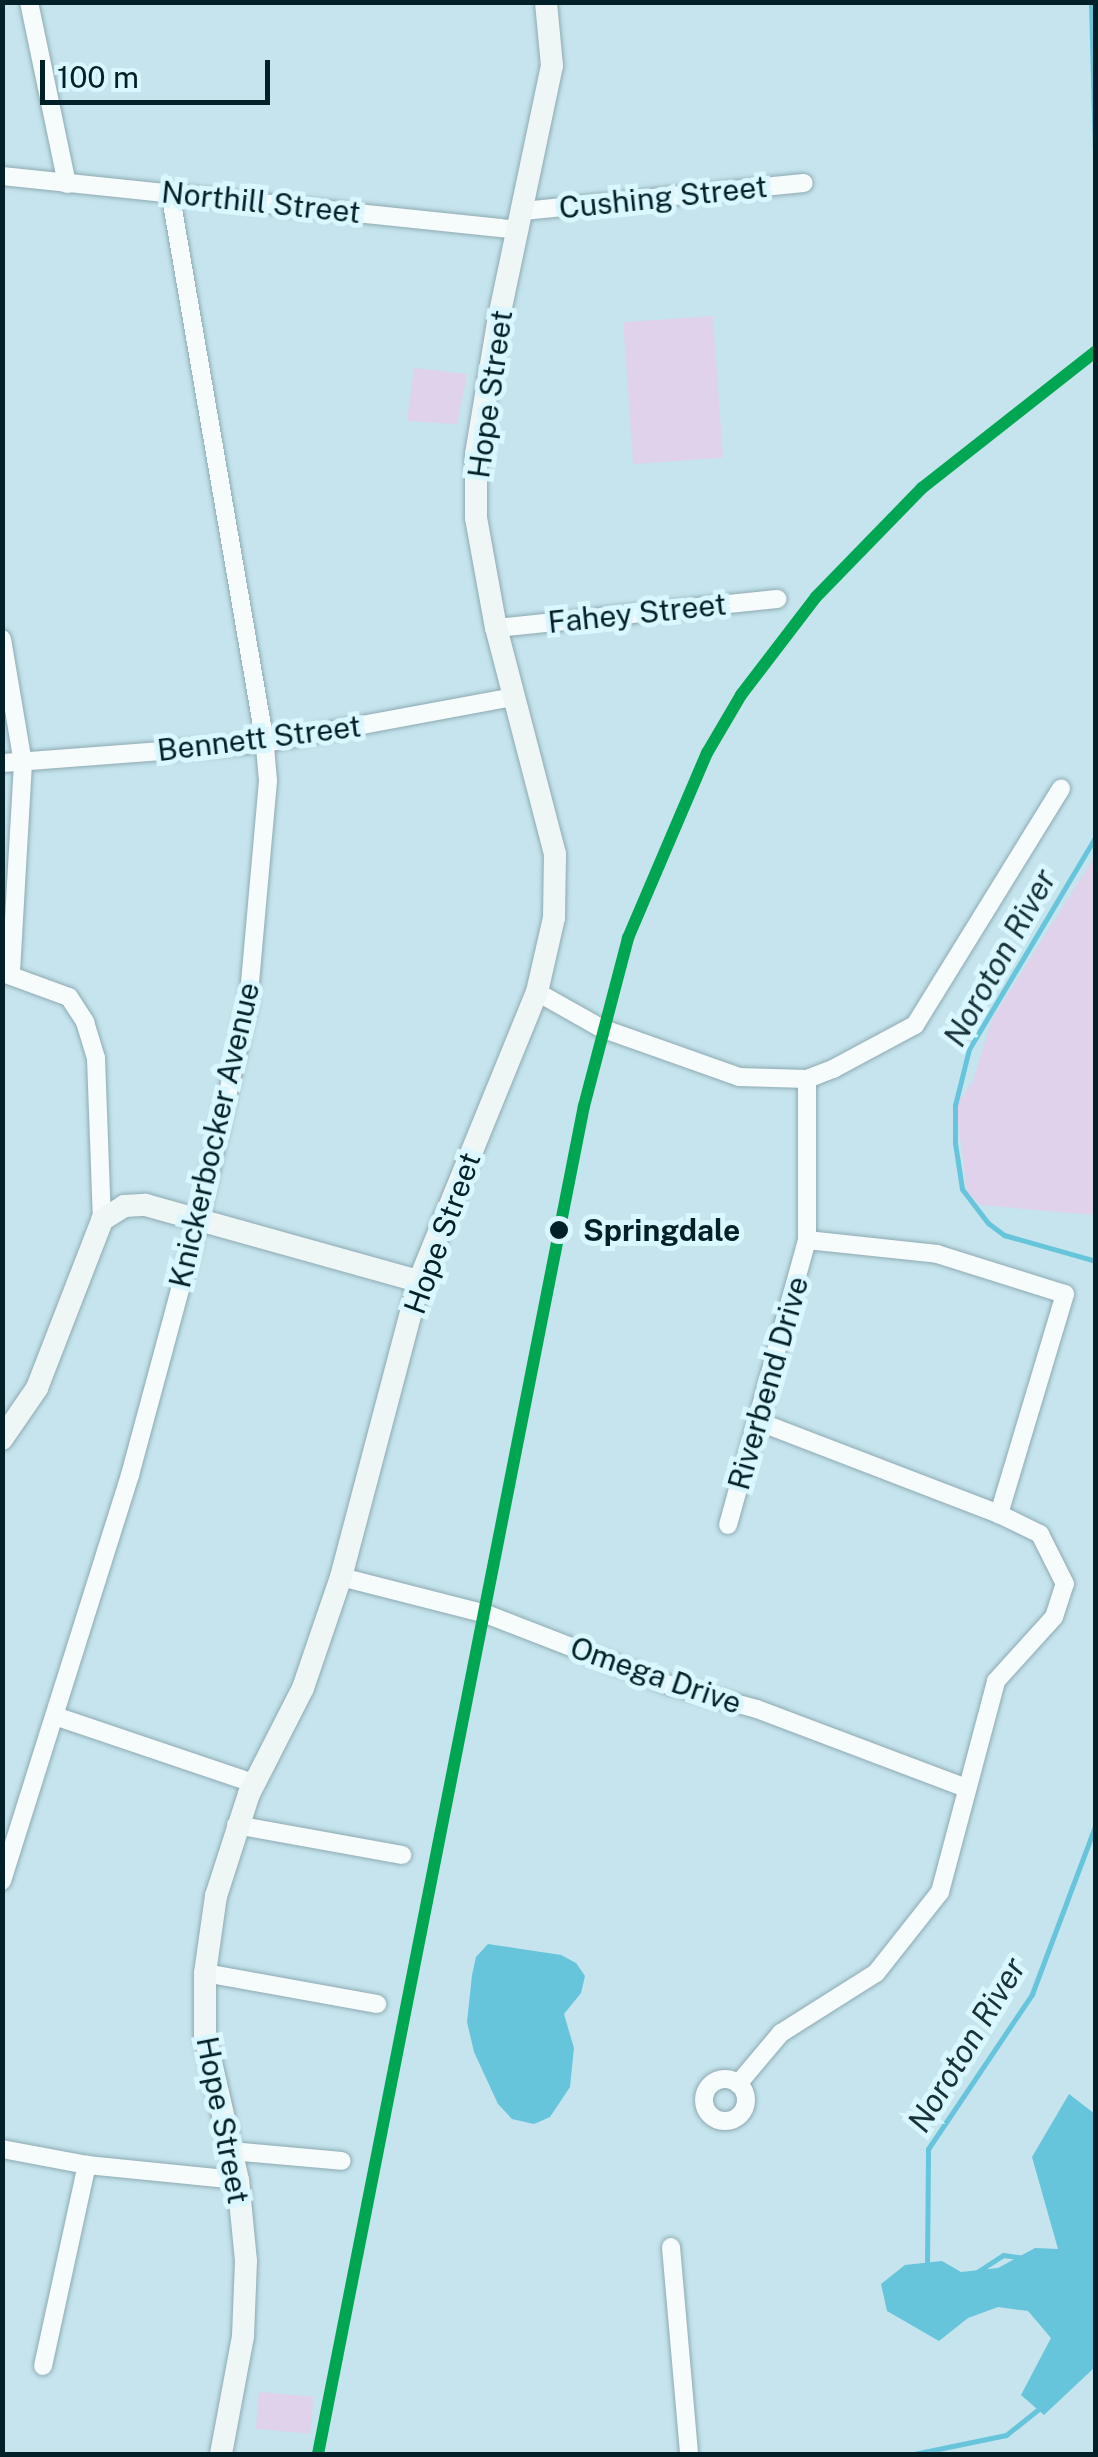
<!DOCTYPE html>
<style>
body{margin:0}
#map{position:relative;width:1098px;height:2457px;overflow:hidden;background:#c5e4ed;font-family:"Public Sans",sans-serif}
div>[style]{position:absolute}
.green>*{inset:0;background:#dfd2ea;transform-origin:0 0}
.water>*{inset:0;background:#66c4db}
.stream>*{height:5px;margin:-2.5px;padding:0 2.5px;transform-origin:2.5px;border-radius:2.5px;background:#66c4db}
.roads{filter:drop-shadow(0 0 2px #8eaab2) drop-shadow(0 0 2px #8eaab2)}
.street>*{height:18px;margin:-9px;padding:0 9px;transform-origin:9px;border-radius:9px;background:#f6fbfc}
.street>.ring{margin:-9px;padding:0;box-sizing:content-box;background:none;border:18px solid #f6fbfc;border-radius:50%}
.secondary>*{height:22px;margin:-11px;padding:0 11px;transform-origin:11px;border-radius:11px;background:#eff6f6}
.rail-1>*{height:12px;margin:-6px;padding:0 6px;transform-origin:6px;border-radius:6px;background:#00a651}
.dots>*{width:28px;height:28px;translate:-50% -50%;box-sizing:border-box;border:5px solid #daf6fe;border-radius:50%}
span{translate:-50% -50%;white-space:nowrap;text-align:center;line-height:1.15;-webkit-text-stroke:10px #daf6fe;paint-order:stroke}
.street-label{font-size:30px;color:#022027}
.stop-label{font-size:30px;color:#022027;font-weight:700}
.left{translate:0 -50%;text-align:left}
.water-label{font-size:32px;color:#193239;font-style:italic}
.frame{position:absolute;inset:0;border:5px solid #022027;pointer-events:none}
.scale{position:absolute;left:40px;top:60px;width:230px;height:45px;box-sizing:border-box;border:5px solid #022027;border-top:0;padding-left:12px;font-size:30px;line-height:35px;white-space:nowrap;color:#022027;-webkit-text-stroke:8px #daf6fe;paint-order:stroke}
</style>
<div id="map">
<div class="green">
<div style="left:713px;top:316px;width:142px;height:90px;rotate:86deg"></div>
<div style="clip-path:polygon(414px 368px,467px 374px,457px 424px,407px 421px)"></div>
<div style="clip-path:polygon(1095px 856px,1095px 1215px,980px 1205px,967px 1192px,956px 1105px,973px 1081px,992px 1019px)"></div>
<div style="left:259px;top:2392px;width:55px;height:37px;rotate:5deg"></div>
</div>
<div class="water">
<div style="clip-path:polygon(488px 1944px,561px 1955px,576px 1963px,585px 1976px,581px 1993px,564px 2014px,574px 2048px,570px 2087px,550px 2117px,534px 2124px,512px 2119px,498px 2104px,474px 2052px,467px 2022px,472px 1975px,476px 1957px)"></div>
<div style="clip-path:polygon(1069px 2094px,1095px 2114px,1095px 2367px,1044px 2415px,1021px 2395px,1051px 2338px,1028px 2311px,998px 2307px,968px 2318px,939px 2341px,887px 2311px,881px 2284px,905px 2265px,942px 2261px,961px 2272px,998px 2268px,1035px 2248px,1058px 2249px,1032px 2157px)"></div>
</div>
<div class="stream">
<div style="left:1091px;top:2px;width:186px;rotate:88.5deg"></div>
<div style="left:1096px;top:836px;width:248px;rotate:120.8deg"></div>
<div style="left:969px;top:1049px;width:58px;rotate:104deg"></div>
<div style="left:955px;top:1105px;width:38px;rotate:90deg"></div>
<div style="left:955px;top:1143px;width:47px;rotate:81.3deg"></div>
<div style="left:962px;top:1189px;width:43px;rotate:52.6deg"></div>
<div style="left:988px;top:1223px;width:20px;rotate:37deg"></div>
<div style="left:1004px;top:1235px;width:96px;rotate:15.8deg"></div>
<div style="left:927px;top:2267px;width:118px;rotate:-89.5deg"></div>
<div style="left:928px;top:2149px;width:187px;rotate:-56.1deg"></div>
<div style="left:1032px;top:1994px;width:182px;rotate:-69.4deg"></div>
<div style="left:977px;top:2272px;width:31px;rotate:-33deg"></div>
<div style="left:1003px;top:2255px;width:22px;rotate:8deg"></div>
<div style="left:914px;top:2454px;width:94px;rotate:-11.7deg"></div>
<div style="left:1006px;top:2435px;width:43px;rotate:-38.5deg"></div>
</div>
<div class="roads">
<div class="street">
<div style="left:29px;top:2px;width:186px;rotate:78.2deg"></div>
<div style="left:2px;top:176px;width:520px;rotate:5.96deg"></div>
<div style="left:523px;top:211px;width:282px;rotate:-5.7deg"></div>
<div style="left:496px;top:628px;width:283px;rotate:-5.9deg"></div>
<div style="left:2px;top:639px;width:126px;rotate:80.4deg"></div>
<div style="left:23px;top:763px;width:210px;rotate:93.3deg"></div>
<div style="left:2px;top:763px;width:264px;rotate:-4.3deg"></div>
<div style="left:265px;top:743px;width:253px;rotate:-10.5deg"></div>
<div style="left:3px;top:973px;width:70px;rotate:20deg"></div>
<div style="left:69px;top:997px;width:30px;rotate:57deg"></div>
<div style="left:85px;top:1022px;width:38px;rotate:73deg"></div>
<div style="left:96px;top:1058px;width:162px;rotate:87.9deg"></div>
<div style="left:537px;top:992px;width:73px;rotate:29.4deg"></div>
<div style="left:601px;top:1028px;width:146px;rotate:19.5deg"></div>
<div style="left:739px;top:1077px;width:68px;rotate:1.7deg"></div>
<div style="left:807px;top:1079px;width:28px;rotate:-21deg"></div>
<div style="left:833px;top:1069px;width:93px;rotate:-28.2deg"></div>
<div style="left:915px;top:1025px;width:278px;rotate:-58.3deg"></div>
<div style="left:807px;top:1240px;width:131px;rotate:6.1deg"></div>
<div style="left:937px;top:1254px;width:134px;rotate:17.4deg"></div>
<div style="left:1065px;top:1294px;width:230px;rotate:106.7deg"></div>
<div style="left:728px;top:1525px;width:296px;rotate:-74.5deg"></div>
<div style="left:807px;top:1240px;width:161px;rotate:-90deg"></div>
<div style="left:341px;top:1577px;width:150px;rotate:14.3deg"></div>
<div style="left:486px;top:1614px;width:196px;rotate:21.2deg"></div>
<div style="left:669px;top:1685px;width:91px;rotate:15.3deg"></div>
<div style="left:757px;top:1709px;width:223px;rotate:20.7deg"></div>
<div style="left:55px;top:1716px;width:209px;rotate:18.7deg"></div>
<div style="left:236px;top:1825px;width:169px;rotate:10.2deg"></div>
<div style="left:2px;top:1881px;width:426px;rotate:-72.5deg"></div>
<div style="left:130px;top:1475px;width:264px;rotate:-74.9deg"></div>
<div style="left:199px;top:1220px;width:221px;rotate:-77.2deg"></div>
<div style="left:248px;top:1005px;width:225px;rotate:-84.9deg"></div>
<div style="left:268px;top:781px;width:38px;rotate:-95deg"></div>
<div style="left:265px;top:743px;width:559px;rotate:-99.78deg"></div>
<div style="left:205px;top:1973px;width:175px;rotate:10.2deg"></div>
<div class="ring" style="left:704px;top:2079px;width:24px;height:24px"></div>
<div style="left:738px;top:2084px;width:67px;rotate:-49.9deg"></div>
<div style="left:781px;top:2033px;width:112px;rotate:-32.3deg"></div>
<div style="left:876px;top:1973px;width:103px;rotate:-51.7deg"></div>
<div style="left:940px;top:1892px;width:218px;rotate:-75.1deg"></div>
<div style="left:996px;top:1681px;width:86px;rotate:-47.8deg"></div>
<div style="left:1054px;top:1617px;width:35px;rotate:-72deg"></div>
<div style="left:1065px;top:1584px;width:56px;rotate:-116.6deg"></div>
<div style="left:1040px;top:1534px;width:46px;rotate:-154deg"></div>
<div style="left:999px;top:1514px;width:259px;rotate:-159deg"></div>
<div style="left:2px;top:2149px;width:86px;rotate:10.7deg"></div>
<div style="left:87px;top:2165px;width:152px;rotate:5.7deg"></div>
<div style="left:231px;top:2151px;width:111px;rotate:5.1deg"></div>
<div style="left:671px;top:2247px;width:208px;rotate:85deg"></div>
<div style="left:43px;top:2366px;width:206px;rotate:-77.7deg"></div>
</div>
<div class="secondary">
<div style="left:2px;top:1439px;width:62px;rotate:-55.5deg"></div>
<div style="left:37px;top:1388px;width:180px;rotate:-68.8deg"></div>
<div style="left:102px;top:1220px;width:26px;rotate:-32deg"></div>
<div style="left:124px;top:1206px;width:22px;rotate:-3deg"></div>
<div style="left:146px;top:1205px;width:283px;rotate:15.6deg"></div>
<div style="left:221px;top:2454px;width:120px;rotate:-79.4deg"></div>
<div style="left:243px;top:2336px;width:75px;rotate:-87.7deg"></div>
<div style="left:246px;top:2261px;width:81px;rotate:-95.6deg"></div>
<div style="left:238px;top:2180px;width:148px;rotate:-102.9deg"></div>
<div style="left:205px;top:2036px;width:63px;rotate:-90deg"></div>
<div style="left:205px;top:1973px;width:78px;rotate:-81.9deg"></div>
<div style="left:216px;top:1896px;width:107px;rotate:-72.1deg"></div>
<div style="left:249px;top:1794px;width:119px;rotate:-63deg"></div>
<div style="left:303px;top:1688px;width:117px;rotate:-71.1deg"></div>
<div style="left:341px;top:1577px;width:306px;rotate:-75.2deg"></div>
<div style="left:419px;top:1281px;width:312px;rotate:-67.8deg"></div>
<div style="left:537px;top:992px;width:76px;rotate:-77.1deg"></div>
<div style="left:554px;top:918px;width:64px;rotate:-89.1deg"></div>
<div style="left:555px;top:854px;width:234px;rotate:-104.6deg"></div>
<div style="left:496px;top:628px;width:112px;rotate:-100.3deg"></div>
<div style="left:476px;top:518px;width:64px;rotate:-90deg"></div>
<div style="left:476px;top:454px;width:139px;rotate:-80.5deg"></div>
<div style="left:499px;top:317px;width:257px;rotate:-78.1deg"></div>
<div style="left:552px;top:66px;width:64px;rotate:-95.4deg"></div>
</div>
</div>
<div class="rail-1">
<div style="left:318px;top:2454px;width:1374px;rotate:-78.84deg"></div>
<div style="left:584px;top:1106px;width:174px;rotate:-75.3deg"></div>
<div style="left:628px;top:938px;width:201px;rotate:-66.9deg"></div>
<div style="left:707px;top:753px;width:67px;rotate:-59.6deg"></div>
<div style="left:741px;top:695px;width:123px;rotate:-52.6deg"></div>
<div style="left:816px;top:597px;width:152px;rotate:-45.8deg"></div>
<div style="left:922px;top:488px;width:221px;rotate:-38.2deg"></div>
</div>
<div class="dots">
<div style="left:559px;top:1230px;background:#022027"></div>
</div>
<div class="street-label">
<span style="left:663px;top:197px;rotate:-6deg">Cushing Street</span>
<span style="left:261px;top:202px;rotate:6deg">Northill Street</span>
<span style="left:490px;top:394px;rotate:-82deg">Hope Street</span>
<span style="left:637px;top:613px;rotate:-6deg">Fahey Street</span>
<span style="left:259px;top:738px;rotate:-7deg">Bennett Street</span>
<span style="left:214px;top:1135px;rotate:-77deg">Knickerbocker Avenue</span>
<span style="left:442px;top:1233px;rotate:-70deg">Hope Street</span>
<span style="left:768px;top:1383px;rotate:-74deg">Riverbend Drive</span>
<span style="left:656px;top:1675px;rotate:19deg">Omega Drive</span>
<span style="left:223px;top:2120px;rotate:79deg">Hope Street</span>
</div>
<div class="stop-label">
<span class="left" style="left:583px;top:1230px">Springdale</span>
</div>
<div class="water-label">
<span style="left:1000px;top:958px;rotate:-61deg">Noroton River</span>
<span style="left:967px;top:2045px;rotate:-59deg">Noroton River</span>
</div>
<div class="frame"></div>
<div class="scale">100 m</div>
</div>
